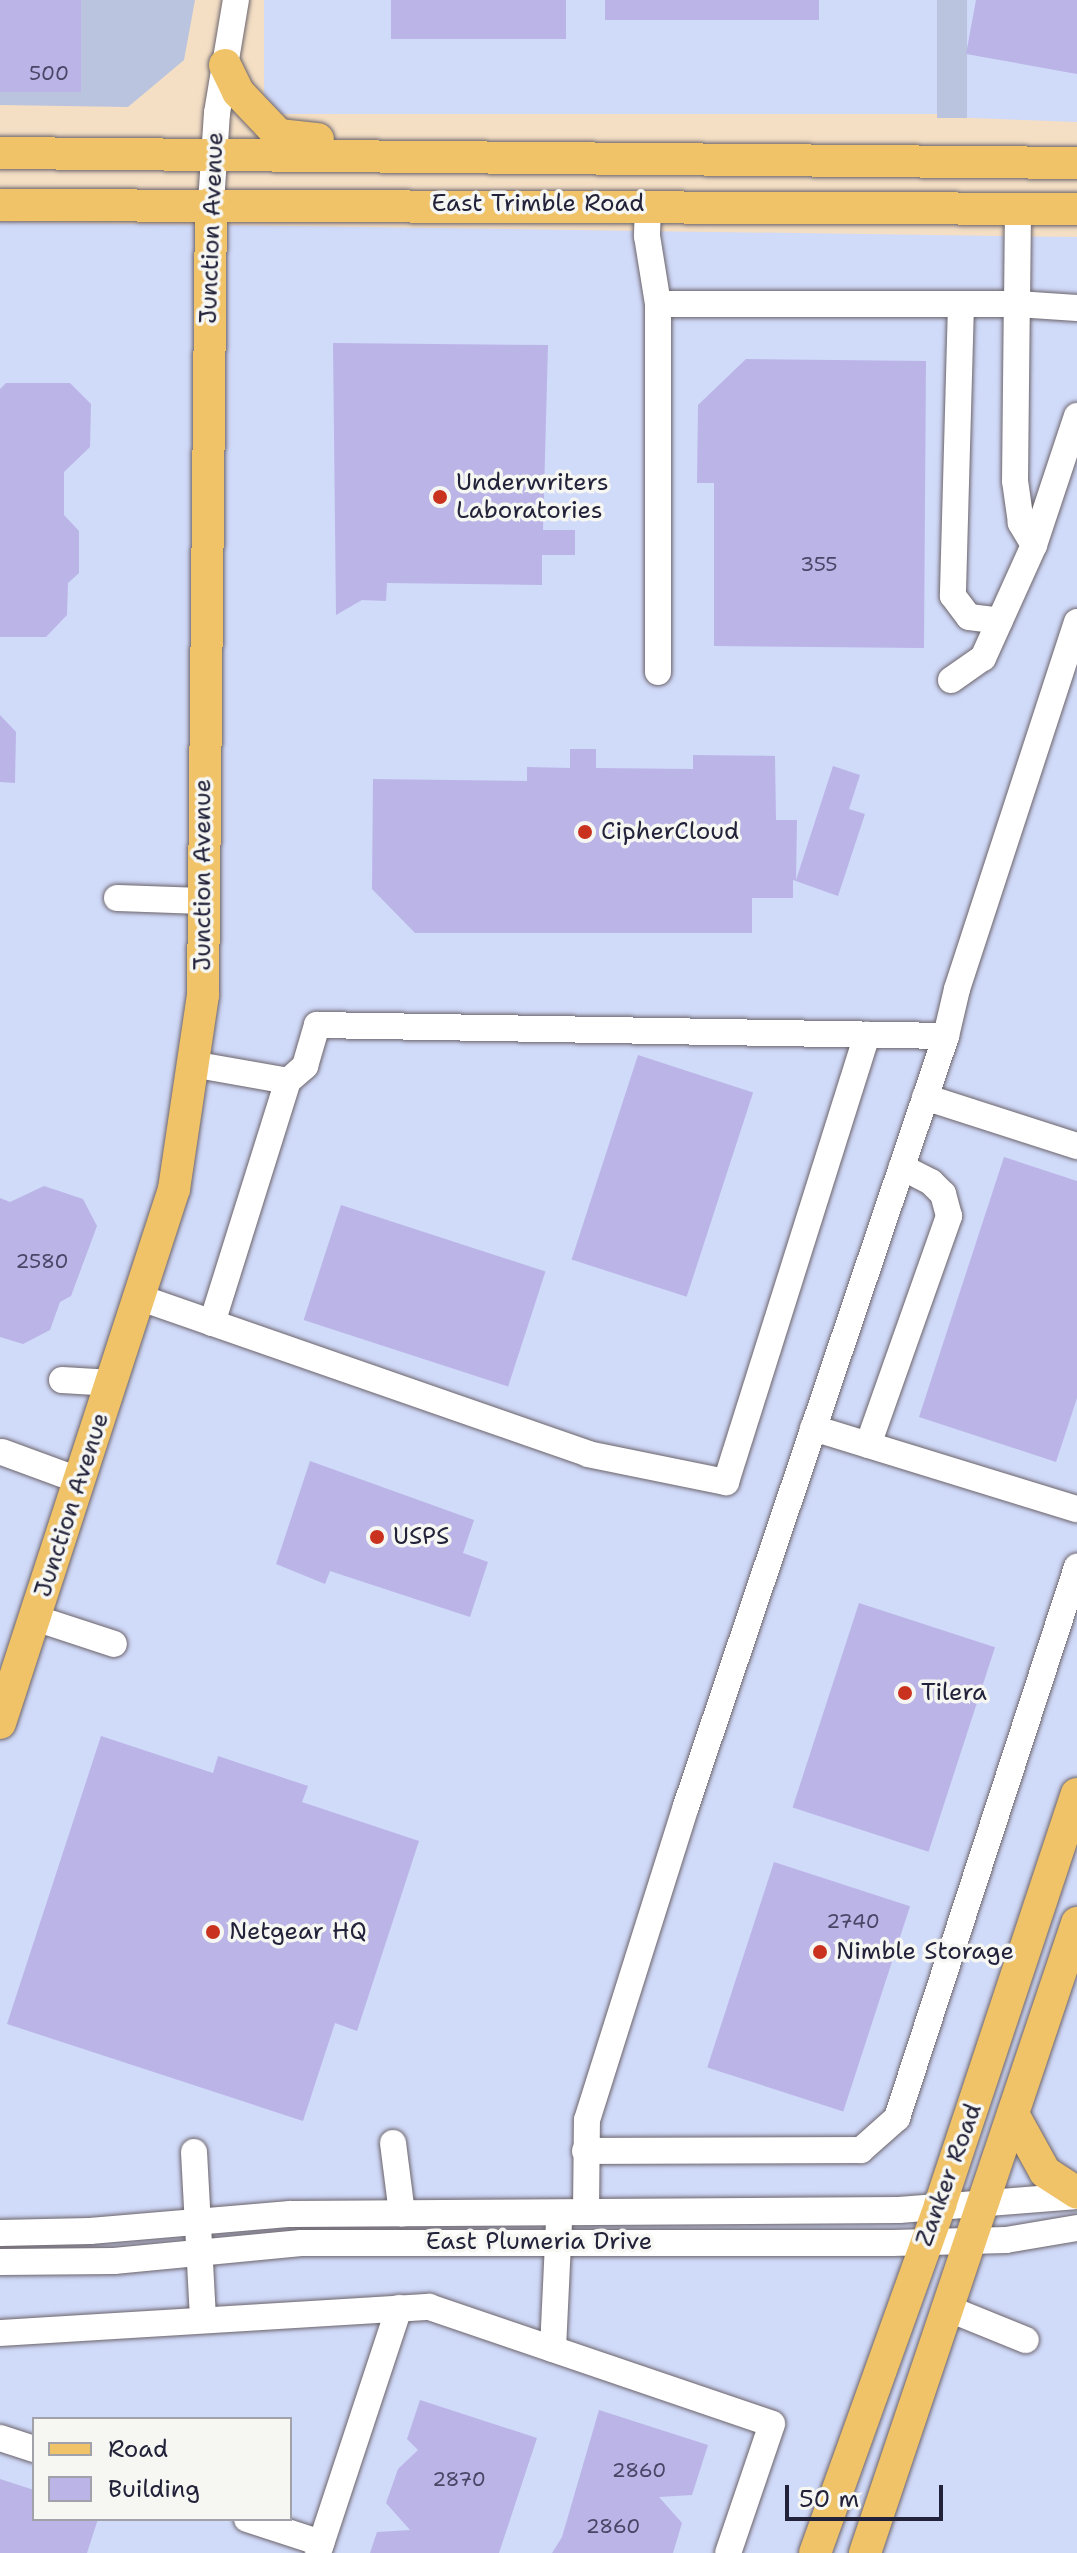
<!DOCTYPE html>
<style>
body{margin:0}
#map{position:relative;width:1077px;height:2553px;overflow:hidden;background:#f4dfc5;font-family:"Shantell Sans",sans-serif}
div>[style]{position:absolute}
.built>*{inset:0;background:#d0daf9;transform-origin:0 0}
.industrial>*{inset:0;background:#bac4de;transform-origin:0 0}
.building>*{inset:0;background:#bbb4e7;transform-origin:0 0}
.roads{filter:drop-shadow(0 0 2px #6c646b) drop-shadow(0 0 2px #6c646b)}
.minor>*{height:26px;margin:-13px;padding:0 13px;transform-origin:13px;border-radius:13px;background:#fff}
.major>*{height:32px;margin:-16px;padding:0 16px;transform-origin:16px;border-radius:16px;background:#f1c369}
.dots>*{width:22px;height:22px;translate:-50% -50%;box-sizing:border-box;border:4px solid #f6f6f2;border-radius:50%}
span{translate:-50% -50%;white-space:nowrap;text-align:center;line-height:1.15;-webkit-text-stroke:7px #f6f6f2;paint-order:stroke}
.number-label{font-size:20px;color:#484666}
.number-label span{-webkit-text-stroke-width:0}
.street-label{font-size:24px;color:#22223b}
.poi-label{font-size:24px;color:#22223b}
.left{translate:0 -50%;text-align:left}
.legend{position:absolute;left:32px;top:2417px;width:260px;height:104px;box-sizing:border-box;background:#f6f6f2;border:2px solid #a1a1a9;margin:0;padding:10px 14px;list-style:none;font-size:24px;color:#22223b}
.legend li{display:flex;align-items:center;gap:16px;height:40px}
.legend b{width:40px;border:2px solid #a1a1a9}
.scale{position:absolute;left:785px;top:2485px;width:158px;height:36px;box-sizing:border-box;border:4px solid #22223b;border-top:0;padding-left:10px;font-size:24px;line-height:28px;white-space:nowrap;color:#22223b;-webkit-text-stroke:6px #f6f6f2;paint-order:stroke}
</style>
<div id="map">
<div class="built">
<div style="left:264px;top:0;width:673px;height:114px"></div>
<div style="clip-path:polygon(967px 0,1077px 0,1077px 122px,946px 117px)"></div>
<div style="clip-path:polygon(evenodd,0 222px,1077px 237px,1077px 2553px,0 2553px,0 222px,34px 2419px,290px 2419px,290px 2519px,34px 2519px,34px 2419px)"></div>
</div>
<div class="industrial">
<div style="clip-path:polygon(0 0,195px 0,184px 60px,128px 107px,0 105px)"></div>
<div style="left:937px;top:0;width:30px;height:118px"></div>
</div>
<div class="building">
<div style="left:0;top:0;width:81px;height:92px"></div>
<div style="left:391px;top:0;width:175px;height:39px"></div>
<div style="left:605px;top:0;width:214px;height:20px"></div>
<div style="clip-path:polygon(976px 0,1077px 0,1077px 74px,966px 54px)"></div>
<div style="clip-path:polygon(333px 343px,548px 345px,543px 530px,575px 530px,575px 555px,542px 555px,542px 585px,387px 583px,386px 601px,362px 600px,336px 615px)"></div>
<div style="clip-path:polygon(746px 359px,926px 361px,924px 648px,714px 646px,714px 483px,697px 483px,698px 405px)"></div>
<div style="clip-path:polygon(6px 383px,70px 383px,91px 404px,90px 447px,64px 472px,64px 515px,79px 531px,79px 573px,68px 583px,67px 615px,46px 637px,0 637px,0 389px)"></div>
<div style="clip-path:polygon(0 715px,16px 732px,15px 783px,0 782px)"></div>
<div style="clip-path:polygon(570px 749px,596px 749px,596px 768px,693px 769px,693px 755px,775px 756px,776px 820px,797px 820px,796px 880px,833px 766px,860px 775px,849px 809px,865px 814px,838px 896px,793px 880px,793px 898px,752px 898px,752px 933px,415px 933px,372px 889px,373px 779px,527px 781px,527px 767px,570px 768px)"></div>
<div style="left:638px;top:1055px;width:121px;height:215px;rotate:18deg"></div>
<div style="clip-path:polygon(1004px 1157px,1077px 1181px,1077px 1398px,1056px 1462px,919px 1417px)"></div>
<div style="clip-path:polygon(44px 1186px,83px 1199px,97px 1226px,71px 1296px,60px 1302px,50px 1330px,23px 1344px,0 1337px,0 1198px,10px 1202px)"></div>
<div style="left:341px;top:1205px;width:215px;height:121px;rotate:18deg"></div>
<div style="clip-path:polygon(310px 1461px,474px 1520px,463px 1553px,488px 1562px,470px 1617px,330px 1571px,325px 1584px,276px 1564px)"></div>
<div style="left:859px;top:1603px;width:143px;height:215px;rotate:18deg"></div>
<div style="clip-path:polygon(101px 1736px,213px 1773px,218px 1756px,308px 1786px,302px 1802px,419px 1841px,357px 2031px,335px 2023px,303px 2121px,7px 2024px)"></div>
<div style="left:774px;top:1862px;width:143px;height:216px;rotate:18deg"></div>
<div style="clip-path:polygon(420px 2400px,537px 2438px,499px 2553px,370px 2553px,377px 2532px,410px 2530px,386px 2503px,398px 2469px,418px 2450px,407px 2439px)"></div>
<div style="clip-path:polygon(599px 2410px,708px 2445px,692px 2495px,659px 2497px,682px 2523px,673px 2553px,552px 2553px,562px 2537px)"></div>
<div style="clip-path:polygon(0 2479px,34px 2490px,34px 2519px,98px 2519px,87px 2553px,0 2553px)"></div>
</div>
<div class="roads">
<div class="minor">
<div style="left:211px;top:203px;width:90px;rotate:-86.2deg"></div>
<div style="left:217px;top:113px;width:115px;rotate:-80.5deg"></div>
<div style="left:648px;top:205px;width:31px;rotate:92deg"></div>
<div style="left:647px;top:236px;width:69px;rotate:80.8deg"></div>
<div style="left:658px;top:304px;width:368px;rotate:90deg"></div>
<div style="left:658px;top:304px;width:359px"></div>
<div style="left:1017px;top:304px;width:96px;rotate:-89.4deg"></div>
<div style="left:961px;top:304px;width:292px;rotate:91.6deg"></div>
<div style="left:953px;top:596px;width:26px;rotate:53deg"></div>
<div style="left:969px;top:617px;width:31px;rotate:7deg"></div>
<div style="left:1034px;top:545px;width:26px;rotate:-121deg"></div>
<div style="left:1021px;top:523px;width:42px;rotate:-98.1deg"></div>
<div style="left:1015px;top:481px;width:177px;rotate:-89.4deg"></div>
<div style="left:1017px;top:304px;width:60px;rotate:3.8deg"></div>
<div style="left:951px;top:680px;width:39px;rotate:-35deg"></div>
<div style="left:983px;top:658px;width:124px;rotate:-65.7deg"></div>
<div style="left:1034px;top:545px;width:136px;rotate:-71.6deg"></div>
<div style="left:117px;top:898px;width:86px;rotate:2deg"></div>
<div style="left:192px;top:1064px;width:97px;rotate:10deg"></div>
<div style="left:925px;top:1097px;width:160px;rotate:17.9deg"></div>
<div style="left:141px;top:1298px;width:473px;rotate:19.2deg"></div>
<div style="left:588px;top:1454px;width:141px;rotate:11.5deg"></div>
<div style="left:726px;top:1482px;width:469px;rotate:-72.5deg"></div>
<div style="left:212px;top:1323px;width:254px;rotate:-72.6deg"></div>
<div style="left:288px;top:1081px;width:23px;rotate:-41deg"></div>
<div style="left:305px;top:1066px;width:43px;rotate:-73.7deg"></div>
<div style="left:317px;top:1025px;width:629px;rotate:1deg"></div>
<div style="left:62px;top:1380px;width:51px;rotate:3.4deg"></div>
<div style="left:813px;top:1428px;width:276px;rotate:17.1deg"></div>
<div style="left:868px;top:1445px;width:243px;rotate:-70.5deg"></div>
<div style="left:949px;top:1216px;width:23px;rotate:-105deg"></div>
<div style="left:943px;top:1194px;width:17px;rotate:-135deg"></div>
<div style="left:931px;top:1182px;width:33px;rotate:-153deg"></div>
<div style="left:2px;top:1452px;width:84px;rotate:20.2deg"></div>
<div style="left:35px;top:1618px;width:83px;rotate:18.2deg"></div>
<div style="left:393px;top:2143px;width:71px;rotate:82.7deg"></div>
<div style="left:585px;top:2151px;width:276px;rotate:-0.2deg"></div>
<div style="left:861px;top:2150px;width:48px;rotate:-41.6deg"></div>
<div style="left:897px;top:2118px;width:580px;rotate:-71.91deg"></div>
<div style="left:194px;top:2152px;width:166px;rotate:86.9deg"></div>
<div style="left:586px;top:2211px;width:91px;rotate:-89.4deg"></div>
<div style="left:587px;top:2120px;width:329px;rotate:-72.5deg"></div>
<div style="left:686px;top:1806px;width:813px;rotate:-71.34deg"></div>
<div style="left:946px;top:1036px;width:48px;rotate:-76.8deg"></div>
<div style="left:957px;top:989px;width:386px;rotate:-71.9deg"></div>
<div style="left:0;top:2233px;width:90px;rotate:-1.3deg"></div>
<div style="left:90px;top:2231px;width:201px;rotate:-4.9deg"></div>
<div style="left:290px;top:2214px;width:609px;rotate:-0.38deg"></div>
<div style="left:899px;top:2210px;width:179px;rotate:-4.5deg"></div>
<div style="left:0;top:2262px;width:114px;rotate:-0.5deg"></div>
<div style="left:114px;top:2261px;width:188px;rotate:-5.5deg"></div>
<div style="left:301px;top:2243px;width:591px"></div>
<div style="left:892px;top:2243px;width:114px;rotate:-1.5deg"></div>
<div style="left:1006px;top:2240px;width:72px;rotate:-9.6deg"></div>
<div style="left:947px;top:2308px;width:85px;rotate:22.1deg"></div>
<div style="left:0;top:2333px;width:430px;rotate:-3.5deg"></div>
<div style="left:429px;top:2307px;width:362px;rotate:18.8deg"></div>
<div style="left:772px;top:2424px;width:136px;rotate:108.8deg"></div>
<div style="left:553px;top:2349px;width:125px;rotate:-87.3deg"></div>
<div style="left:0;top:2438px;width:36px;rotate:18deg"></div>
<div style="left:247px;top:2519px;width:78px;rotate:18deg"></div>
<div style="left:318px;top:2553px;width:258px;rotate:-71.7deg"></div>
</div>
<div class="major">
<div style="left:225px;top:65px;width:30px;rotate:64deg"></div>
<div style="left:238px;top:92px;width:59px;rotate:46.4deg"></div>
<div style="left:279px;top:135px;width:39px;rotate:6deg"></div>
<div style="left:0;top:153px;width:1077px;rotate:0.53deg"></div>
<div style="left:0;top:205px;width:1077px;rotate:0.21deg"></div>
<div style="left:0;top:1723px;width:562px;rotate:-71.95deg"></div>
<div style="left:174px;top:1189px;width:196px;rotate:-81.5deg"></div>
<div style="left:203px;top:995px;width:792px;rotate:-89.42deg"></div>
<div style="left:1013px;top:2114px;width:66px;rotate:61.1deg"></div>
<div style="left:1045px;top:2172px;width:38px;rotate:33deg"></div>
<div style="left:815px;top:2553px;width:370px;rotate:-70.2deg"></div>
<div style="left:940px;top:2205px;width:433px;rotate:-71.6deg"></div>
<div style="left:865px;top:2553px;width:665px;rotate:-71.4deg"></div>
</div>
</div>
<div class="dots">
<div style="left:440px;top:497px;background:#c8321e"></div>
<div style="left:585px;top:832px;background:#c8321e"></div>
<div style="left:377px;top:1537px;background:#c8321e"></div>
<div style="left:905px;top:1693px;background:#c8321e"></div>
<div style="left:213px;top:1932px;background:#c8321e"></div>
<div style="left:820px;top:1952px;background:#c8321e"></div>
</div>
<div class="number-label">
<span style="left:49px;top:73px">500</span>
<span style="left:819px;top:564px">355</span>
<span style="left:42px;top:1261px">2580</span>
<span style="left:853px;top:1921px">2740</span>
<span style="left:639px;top:2470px">2860</span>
<span style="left:459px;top:2479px">2870</span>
<span style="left:613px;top:2526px">2860</span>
</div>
<div class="street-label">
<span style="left:538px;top:204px">East Trimble Road</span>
<span style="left:212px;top:228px;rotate:-88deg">Junction Avenue</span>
<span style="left:203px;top:875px;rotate:-90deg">Junction Avenue</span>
<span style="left:72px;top:1505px;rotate:-72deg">Junction Avenue</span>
<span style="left:949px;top:2175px;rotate:-70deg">Zanker Road</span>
<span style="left:539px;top:2242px">East Plumeria Drive</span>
</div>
<div class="poi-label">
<span class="left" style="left:456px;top:497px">Underwriters<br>Laboratories</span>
<span class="left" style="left:601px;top:832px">CipherCloud</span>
<span class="left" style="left:393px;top:1537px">USPS</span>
<span class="left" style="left:921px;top:1693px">Tilera</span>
<span class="left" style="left:229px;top:1932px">Netgear HQ</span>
<span class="left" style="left:836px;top:1952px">Nimble Storage</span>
</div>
<ul class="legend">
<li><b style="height:10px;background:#f1c369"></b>Road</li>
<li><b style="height:22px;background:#bbb4e7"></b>Building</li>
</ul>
<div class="scale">50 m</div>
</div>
